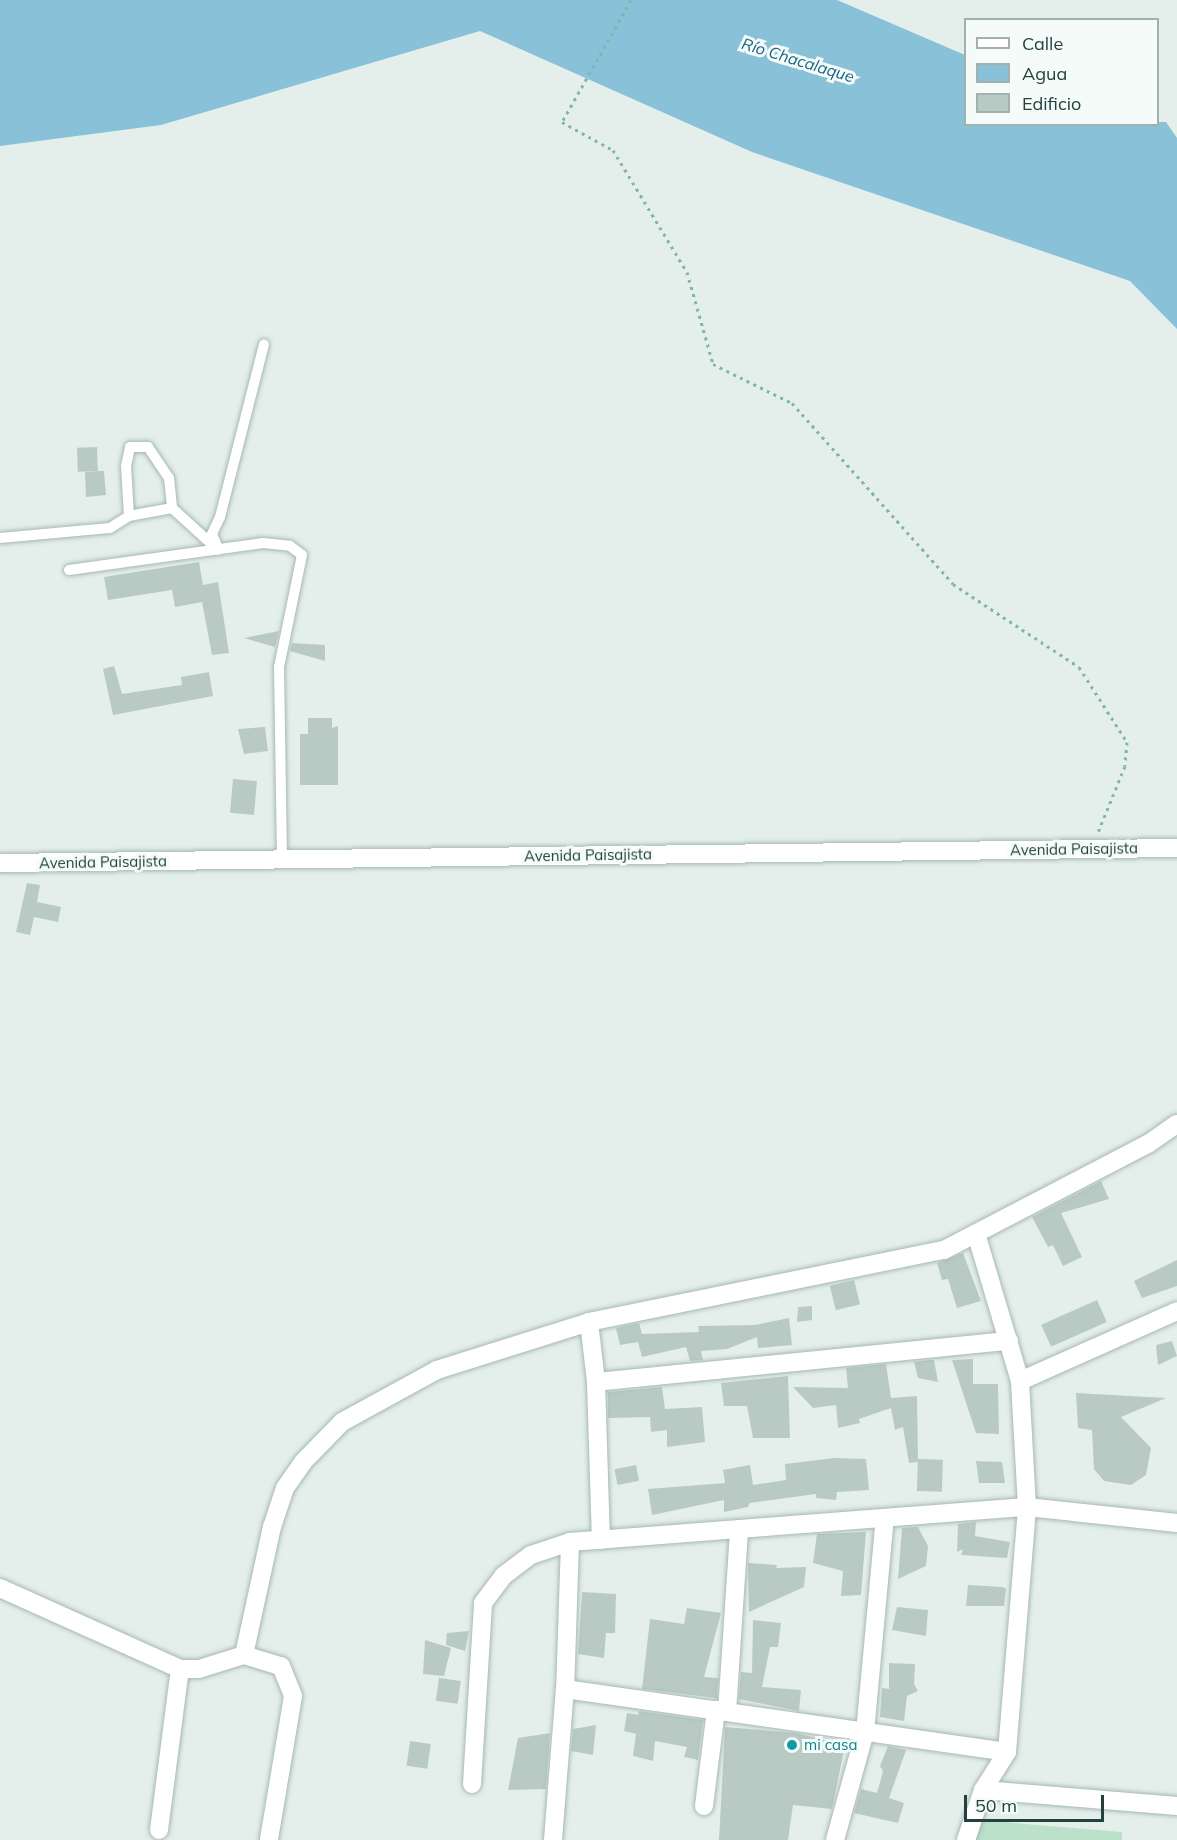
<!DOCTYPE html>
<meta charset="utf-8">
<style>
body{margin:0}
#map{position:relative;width:1177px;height:1840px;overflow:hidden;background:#e4efeb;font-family:Mulish,sans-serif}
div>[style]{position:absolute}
.green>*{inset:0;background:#bbe1cb}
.water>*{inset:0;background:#88c1d8}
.building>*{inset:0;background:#b9cac5;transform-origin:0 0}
.path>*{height:3px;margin-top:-1.5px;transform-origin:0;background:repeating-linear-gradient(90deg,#82b5ac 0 3px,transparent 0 7.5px)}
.roads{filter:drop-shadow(0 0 2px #a6b8b4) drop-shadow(0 0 2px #a6b8b4)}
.service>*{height:10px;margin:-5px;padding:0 5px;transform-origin:5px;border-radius:5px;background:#fff}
.minor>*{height:18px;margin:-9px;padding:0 9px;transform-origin:9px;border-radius:9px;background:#fff}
.secondary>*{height:18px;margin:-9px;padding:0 9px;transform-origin:9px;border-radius:9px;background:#fff}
.dots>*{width:16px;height:16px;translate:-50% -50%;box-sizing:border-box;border:3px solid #f5fbf9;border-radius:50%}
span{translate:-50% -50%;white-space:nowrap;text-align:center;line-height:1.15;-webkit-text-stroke:6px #f5fbf9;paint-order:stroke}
.street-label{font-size:15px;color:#21423e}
.culture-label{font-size:15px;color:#0d838f}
.left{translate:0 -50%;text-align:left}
.water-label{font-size:16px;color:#166384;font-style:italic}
.legend{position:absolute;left:964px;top:18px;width:195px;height:108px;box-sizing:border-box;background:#f5fbf9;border:2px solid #a0b1ae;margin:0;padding:8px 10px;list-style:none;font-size:18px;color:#21423e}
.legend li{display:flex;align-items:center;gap:12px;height:30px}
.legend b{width:30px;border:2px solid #a0b1ae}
.scale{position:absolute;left:964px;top:1795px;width:140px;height:27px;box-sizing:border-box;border:3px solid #21423e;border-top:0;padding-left:8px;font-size:18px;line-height:21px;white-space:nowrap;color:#21423e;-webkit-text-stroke:4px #f5fbf9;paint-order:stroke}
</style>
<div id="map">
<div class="green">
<div style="clip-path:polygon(978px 1820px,1122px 1832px,1122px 1840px,976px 1840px)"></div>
</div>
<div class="water">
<div style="clip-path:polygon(0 0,837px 0,965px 55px,966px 124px,1166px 122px,1177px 138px,1177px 329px,1130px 281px,752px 152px,480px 31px,161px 125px,0 146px)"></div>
</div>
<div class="building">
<div style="left:97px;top:447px;width:24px;height:20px;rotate:88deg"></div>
<div style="clip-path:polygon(98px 471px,104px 471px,106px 495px,86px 497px,85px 472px)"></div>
<div style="clip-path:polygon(199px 562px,203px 585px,218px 582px,229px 653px,212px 655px,202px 602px,175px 607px,172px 590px,108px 600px,104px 577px)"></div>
<div style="clip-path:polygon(279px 631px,275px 647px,244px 638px)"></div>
<div style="clip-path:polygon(292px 643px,325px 645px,325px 661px,290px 651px)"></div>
<div style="clip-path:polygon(114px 666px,122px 694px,182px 685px,181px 677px,209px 672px,213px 696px,113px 715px,103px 669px)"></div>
<div style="clip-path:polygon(308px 718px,332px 718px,332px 728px,338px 726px,338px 785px,300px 785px,300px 734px,308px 734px)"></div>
<div style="clip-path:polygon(265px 727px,268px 751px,244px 754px,238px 729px)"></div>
<div style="left:233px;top:779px;width:24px;height:34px;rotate:5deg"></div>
<div style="clip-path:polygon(27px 883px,40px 885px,37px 902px,61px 907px,58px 922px,34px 917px,30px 935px,16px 932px)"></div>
<div style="clip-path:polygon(1101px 1181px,1109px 1199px,1061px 1213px,1082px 1257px,1063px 1266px,1053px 1245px,1048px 1247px,1032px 1217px)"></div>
<div style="clip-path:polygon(963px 1253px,981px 1301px,957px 1308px,948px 1279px,942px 1280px,937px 1263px)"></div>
<div style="clip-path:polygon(1177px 1260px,1177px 1286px,1142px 1298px,1134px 1281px)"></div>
<div style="left:854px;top:1280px;width:25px;height:25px;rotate:76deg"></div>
<div style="left:1097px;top:1300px;width:24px;height:61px;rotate:66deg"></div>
<div style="clip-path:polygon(812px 1306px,812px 1320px,797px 1322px,798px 1307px)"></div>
<div style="clip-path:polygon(789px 1318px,792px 1345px,758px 1348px,757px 1337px,727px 1349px,701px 1351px,703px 1360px,690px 1361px,686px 1347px,642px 1357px,638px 1342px,620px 1345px,616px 1328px,639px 1323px,642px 1334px,699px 1332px,698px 1326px,755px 1325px)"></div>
<div style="clip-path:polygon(1172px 1341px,1177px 1356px,1158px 1365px,1156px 1345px)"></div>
<div style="clip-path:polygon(973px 1359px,973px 1384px,998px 1384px,999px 1434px,976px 1433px,952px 1360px)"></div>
<div style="clip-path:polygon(929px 1360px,934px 1360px,938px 1382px,918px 1378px,914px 1362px)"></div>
<div style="clip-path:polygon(886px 1364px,891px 1398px,917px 1396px,918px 1462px,909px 1463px,903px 1427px,895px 1430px,891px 1408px,859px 1419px,860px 1423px,838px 1428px,836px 1405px,813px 1408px,793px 1387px,848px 1388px,846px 1368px)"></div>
<div style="clip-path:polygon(788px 1376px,790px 1438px,753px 1438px,747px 1406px,724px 1406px,721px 1383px)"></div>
<div style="clip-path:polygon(662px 1387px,665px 1409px,702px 1407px,705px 1442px,667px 1447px,667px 1430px,651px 1432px,650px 1417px,608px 1418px,608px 1392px)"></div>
<div style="clip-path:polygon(1076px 1393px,1166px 1398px,1121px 1417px,1151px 1448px,1146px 1475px,1131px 1485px,1104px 1481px,1094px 1469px,1092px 1430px,1078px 1428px)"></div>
<div style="clip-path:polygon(835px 1458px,866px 1459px,869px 1490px,837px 1492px,836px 1500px,816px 1498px,816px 1494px,750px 1503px,748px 1507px,724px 1512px,724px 1500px,652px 1515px,648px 1489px,725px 1483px,723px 1470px,750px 1465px,753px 1485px,786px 1480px,785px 1464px)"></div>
<div style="left:918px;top:1459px;width:25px;height:32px;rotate:2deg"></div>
<div style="clip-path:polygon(976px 1461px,1002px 1462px,1005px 1483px,979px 1483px)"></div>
<div style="left:636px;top:1465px;width:16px;height:22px;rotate:79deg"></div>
<div style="clip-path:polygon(976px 1522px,975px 1536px,1010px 1542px,1007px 1558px,961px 1555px,963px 1549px,957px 1552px,958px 1524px)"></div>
<div style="clip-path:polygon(918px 1527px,928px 1546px,926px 1566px,898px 1579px,902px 1528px)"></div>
<div style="clip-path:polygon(866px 1532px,861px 1595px,841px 1596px,843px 1571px,813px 1563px,817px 1534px)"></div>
<div style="clip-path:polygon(748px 1563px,777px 1565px,776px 1568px,806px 1567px,804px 1587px,749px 1612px)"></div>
<div style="clip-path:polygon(968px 1585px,1003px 1587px,1006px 1589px,1004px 1606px,966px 1606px)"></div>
<div style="clip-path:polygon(582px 1592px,616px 1594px,615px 1633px,606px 1633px,604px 1658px,578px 1654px)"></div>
<div style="clip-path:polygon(897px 1607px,928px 1610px,926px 1636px,892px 1630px)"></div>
<div style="clip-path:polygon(687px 1608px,721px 1613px,704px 1677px,718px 1678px,717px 1698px,642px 1689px,650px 1619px,684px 1624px)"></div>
<div style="clip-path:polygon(753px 1620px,781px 1623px,778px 1647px,770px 1647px,762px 1687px,801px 1690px,799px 1711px,739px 1699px,741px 1672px,752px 1673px)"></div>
<div style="clip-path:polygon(469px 1631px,465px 1651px,446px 1645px,447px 1633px)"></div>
<div style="clip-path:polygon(425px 1640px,451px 1648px,444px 1676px,423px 1674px)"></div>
<div style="clip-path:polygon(889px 1663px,915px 1664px,914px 1684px,918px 1691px,907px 1696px,904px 1721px,880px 1717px,882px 1688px,889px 1689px)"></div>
<div style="left:439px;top:1678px;width:22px;height:23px;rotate:8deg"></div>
<div style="clip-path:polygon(639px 1711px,703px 1720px,698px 1760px,684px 1757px,687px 1747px,655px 1741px,653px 1761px,633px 1756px,636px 1734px,624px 1731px,627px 1713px,638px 1715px)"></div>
<div style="clip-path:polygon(596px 1725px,593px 1755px,571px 1751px,573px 1729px)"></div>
<div style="clip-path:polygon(725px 1727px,796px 1733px,845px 1745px,832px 1809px,793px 1805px,788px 1840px,719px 1840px)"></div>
<div style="clip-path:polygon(550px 1733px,546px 1789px,508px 1790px,518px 1738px)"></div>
<div style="left:410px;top:1741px;width:21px;height:25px;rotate:8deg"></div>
<div style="clip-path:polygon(888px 1746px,906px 1750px,889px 1798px,904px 1803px,898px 1823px,854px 1813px,861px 1789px,877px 1793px,883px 1771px,880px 1766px)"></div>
</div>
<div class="path">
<div style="left:631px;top:0;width:140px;rotate:119.5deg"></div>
<div style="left:562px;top:122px;width:58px;rotate:28.8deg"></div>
<div style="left:613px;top:150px;width:143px;rotate:58.8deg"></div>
<div style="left:687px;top:272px;width:96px;rotate:74.2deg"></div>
<div style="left:713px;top:364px;width:88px;rotate:26.3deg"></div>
<div style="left:792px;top:403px;width:242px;rotate:48.3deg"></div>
<div style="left:953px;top:584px;width:151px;rotate:33.4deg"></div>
<div style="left:1079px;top:667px;width:89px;rotate:57.4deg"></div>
<div style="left:1127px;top:742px;width:24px;rotate:95deg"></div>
<div style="left:1125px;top:766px;width:71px;rotate:112.2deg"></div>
</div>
<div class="roads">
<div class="service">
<div style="left:172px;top:508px;width:44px;rotate:169.5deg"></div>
<div style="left:129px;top:516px;width:50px;rotate:-93.4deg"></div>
<div style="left:126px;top:466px;width:19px;rotate:-78deg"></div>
<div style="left:130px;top:447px;width:18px"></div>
<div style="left:148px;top:447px;width:37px;rotate:56deg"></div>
<div style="left:169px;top:478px;width:30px;rotate:84deg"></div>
<div style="left:172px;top:508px;width:62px;rotate:42.4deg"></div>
<div style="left:0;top:538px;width:110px;rotate:-5.2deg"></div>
<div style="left:110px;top:528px;width:22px;rotate:-32deg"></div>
<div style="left:217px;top:546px;width:13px;rotate:-113deg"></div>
<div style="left:212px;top:534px;width:19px;rotate:-65deg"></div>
<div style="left:220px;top:517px;width:178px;rotate:-75.7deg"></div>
<div style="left:69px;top:570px;width:196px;rotate:-7.9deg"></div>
<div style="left:263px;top:543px;width:27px;rotate:6deg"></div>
<div style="left:290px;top:546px;width:15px;rotate:37deg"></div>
<div style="left:302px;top:555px;width:114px;rotate:101.6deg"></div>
<div style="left:279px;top:667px;width:192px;rotate:89.1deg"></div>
</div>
<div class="minor">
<div style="left:589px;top:1322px;width:60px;rotate:83.3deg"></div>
<div style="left:596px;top:1382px;width:158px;rotate:88.2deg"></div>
<div style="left:1020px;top:1381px;width:172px;rotate:-24deg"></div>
<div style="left:596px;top:1382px;width:415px;rotate:-5.7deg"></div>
<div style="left:570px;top:1542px;width:147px;rotate:91.9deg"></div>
<div style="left:565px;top:1689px;width:446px;rotate:8.1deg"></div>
<div style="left:0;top:1588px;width:197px;rotate:24.2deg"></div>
<div style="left:180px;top:1669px;width:19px"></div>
<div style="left:199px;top:1669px;width:47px;rotate:-17.3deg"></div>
<div style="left:244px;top:1655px;width:39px;rotate:17deg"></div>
<div style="left:281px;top:1666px;width:32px;rotate:68deg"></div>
<div style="left:293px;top:1696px;width:146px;rotate:99.5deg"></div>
<div style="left:244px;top:1655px;width:131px;rotate:-77.7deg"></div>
<div style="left:272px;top:1527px;width:41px;rotate:-71.6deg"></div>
<div style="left:285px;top:1488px;width:32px;rotate:-55deg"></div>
<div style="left:303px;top:1462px;width:56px;rotate:-45.7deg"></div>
<div style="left:342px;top:1422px;width:108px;rotate:-28.7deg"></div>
<div style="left:437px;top:1370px;width:159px;rotate:-17.5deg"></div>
<div style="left:589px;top:1322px;width:362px;rotate:-11.5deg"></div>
<div style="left:944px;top:1250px;width:230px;rotate:-27.5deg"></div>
<div style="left:1148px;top:1144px;width:35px;rotate:-35deg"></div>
<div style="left:727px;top:1712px;width:183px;rotate:-86.2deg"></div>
<div style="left:472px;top:1784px;width:181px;rotate:-86.5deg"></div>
<div style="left:483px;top:1603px;width:34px;rotate:-53deg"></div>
<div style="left:503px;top:1576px;width:35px;rotate:-37deg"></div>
<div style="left:531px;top:1555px;width:41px;rotate:-18.4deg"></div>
<div style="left:570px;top:1542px;width:458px;rotate:-4.4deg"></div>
<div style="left:1027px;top:1507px;width:151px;rotate:6.1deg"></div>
<div style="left:983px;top:1790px;width:195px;rotate:4.7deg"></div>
<div style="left:704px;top:1806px;width:97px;rotate:-82.9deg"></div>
<div style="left:159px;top:1830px;width:162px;rotate:-82.6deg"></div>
<div style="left:553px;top:1840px;width:151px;rotate:-85.5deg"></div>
<div style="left:835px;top:1840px;width:112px;rotate:-74.5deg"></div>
<div style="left:865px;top:1732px;width:215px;rotate:-84.7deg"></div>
<div style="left:966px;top:1840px;width:53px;rotate:-71.2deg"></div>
<div style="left:983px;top:1790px;width:45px;rotate:-57.7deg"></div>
<div style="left:1007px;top:1752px;width:246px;rotate:-85.3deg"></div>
<div style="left:1027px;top:1507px;width:126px;rotate:-93.2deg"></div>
<div style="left:1020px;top:1381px;width:154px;rotate:-106.6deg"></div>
</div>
<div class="secondary">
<div style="left:0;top:863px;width:1177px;rotate:-0.73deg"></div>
</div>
</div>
<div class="dots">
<div style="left:792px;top:1745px;background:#0f9aa8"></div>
</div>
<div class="street-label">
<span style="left:1074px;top:849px;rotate:-1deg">Avenida Paisajista</span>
<span style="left:588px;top:855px;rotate:-1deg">Avenida Paisajista</span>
<span style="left:103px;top:862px;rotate:-1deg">Avenida Paisajista</span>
</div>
<div class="culture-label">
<span class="left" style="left:804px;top:1745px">mi casa</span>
</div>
<div class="water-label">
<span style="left:798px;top:60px;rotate:17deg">Río Chacalaque</span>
</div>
<ul class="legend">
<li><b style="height:8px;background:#fff"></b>Calle</li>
<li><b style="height:16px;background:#88c1d8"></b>Agua</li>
<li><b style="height:16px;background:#b9cac5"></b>Edificio</li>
</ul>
<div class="scale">50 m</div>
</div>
